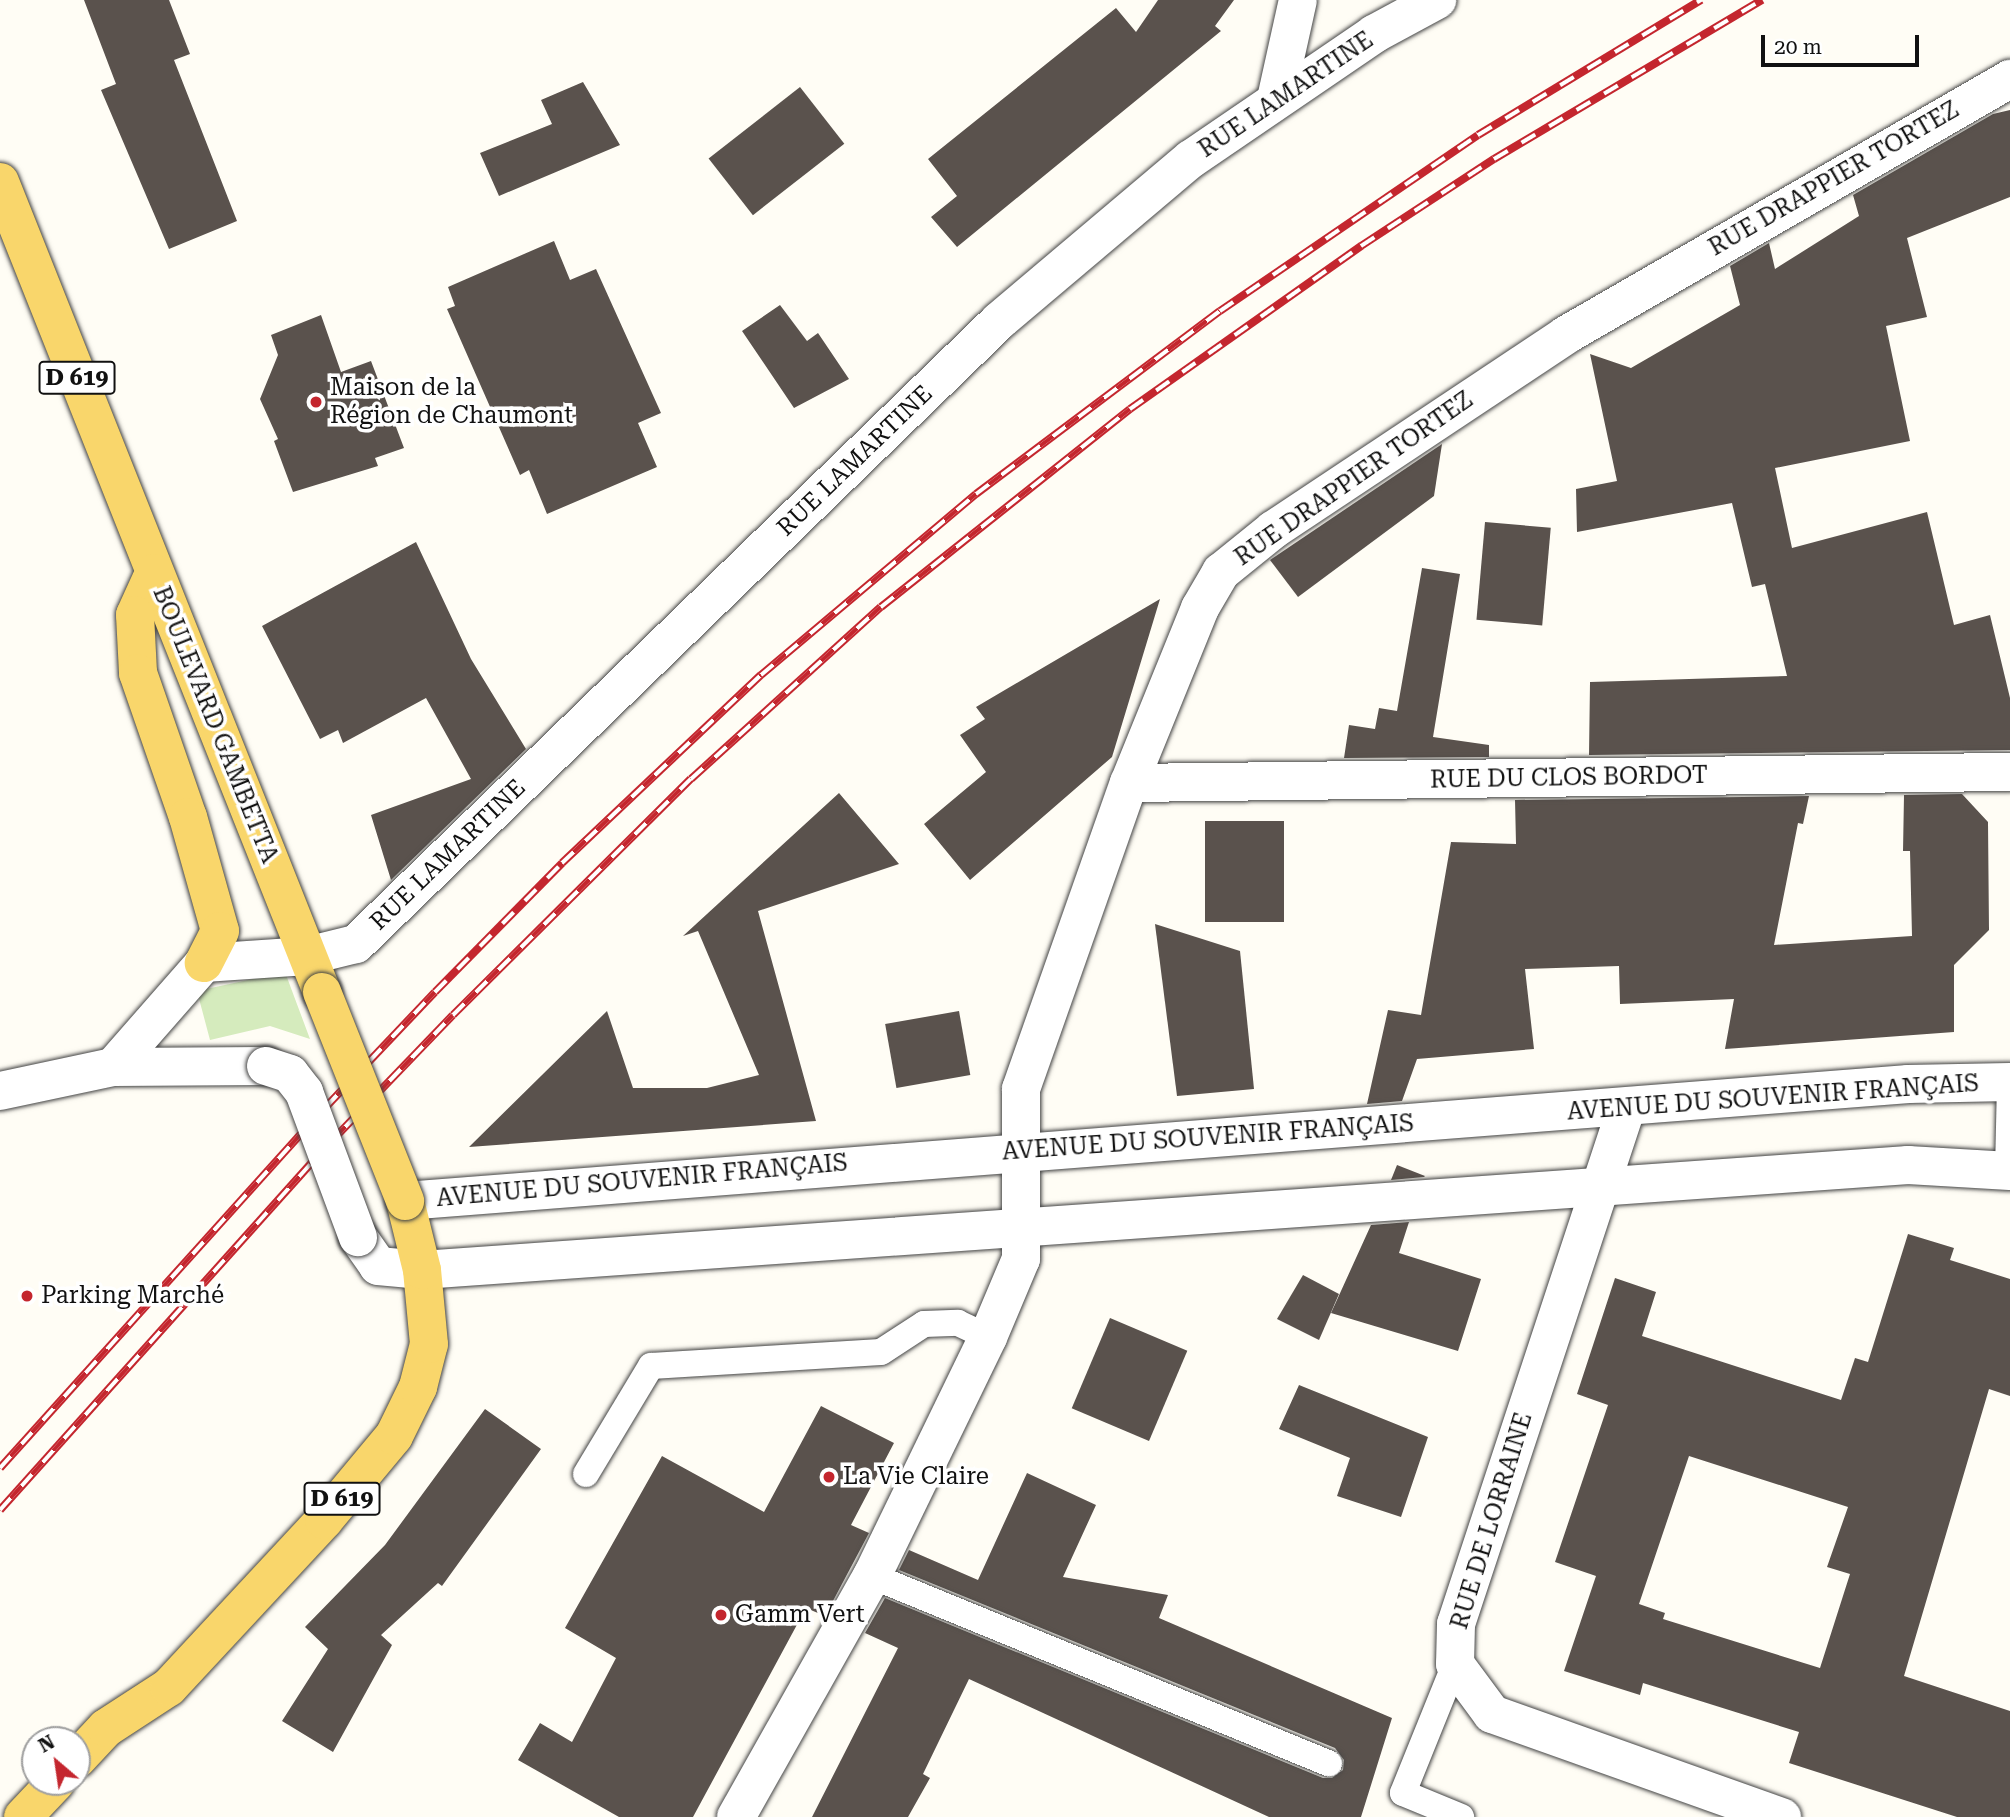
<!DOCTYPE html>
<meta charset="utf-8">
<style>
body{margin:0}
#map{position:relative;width:2010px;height:1817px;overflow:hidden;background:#fffdf5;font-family:"Roboto Serif",serif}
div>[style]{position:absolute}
.green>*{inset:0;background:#d5ebbd}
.building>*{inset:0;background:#5a524d;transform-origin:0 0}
.roads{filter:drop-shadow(0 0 2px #444) drop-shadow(0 0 2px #444)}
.service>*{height:26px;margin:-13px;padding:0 13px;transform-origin:13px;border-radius:13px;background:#fff}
.minor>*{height:38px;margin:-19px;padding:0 19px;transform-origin:19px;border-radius:19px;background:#fff}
.tertiary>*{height:38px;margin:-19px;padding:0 19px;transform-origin:19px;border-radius:19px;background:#fff}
.primary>*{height:38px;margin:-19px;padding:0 19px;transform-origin:19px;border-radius:19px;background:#f9d66b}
.rail>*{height:8px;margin-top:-4px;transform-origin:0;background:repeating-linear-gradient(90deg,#fff 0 16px,#c4262e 0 32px);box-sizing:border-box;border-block:2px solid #c4262e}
.bridges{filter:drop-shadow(0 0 2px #444) drop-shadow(0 0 2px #444)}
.minor-bridge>*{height:38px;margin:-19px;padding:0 19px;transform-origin:19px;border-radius:19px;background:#fff}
.primary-bridge>*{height:38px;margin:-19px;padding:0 19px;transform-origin:19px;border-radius:19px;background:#f9d66b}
.dots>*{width:19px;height:19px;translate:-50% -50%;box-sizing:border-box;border:4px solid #fff;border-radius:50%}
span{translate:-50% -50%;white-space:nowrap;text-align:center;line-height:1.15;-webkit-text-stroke:7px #fff;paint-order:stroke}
.shield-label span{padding:2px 5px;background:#fff;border:2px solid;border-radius:5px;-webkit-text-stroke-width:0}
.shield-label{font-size:23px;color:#111;font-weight:700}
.street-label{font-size:24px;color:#111}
.poi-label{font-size:24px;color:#111}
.left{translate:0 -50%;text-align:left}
.north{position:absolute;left:21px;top:1726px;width:70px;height:70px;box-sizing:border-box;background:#fff;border:2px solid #a0a0a0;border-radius:50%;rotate:331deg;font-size:19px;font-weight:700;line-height:28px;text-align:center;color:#111}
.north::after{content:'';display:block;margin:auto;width:24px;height:32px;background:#c4262e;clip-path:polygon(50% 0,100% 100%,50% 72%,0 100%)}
.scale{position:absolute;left:1761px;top:35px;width:158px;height:32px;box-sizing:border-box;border:4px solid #111;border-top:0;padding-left:9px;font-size:21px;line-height:24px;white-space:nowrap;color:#111;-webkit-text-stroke:5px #fff;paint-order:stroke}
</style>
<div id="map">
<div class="green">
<div style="clip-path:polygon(285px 972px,310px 1039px,270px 1026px,210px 1040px,197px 991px)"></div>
</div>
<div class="building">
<div style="clip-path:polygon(84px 0,169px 0,190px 54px,174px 60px,237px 221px,169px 249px,101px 90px,116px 84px)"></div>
<div style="clip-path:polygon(1158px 0,1234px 0,1215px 26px,1221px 31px,957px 247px,931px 217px,957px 196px,928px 159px,1116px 8px,1136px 32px)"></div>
<div style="clip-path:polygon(583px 82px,620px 145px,499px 196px,480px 153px,552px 124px,541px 100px)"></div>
<div style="left:800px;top:87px;width:72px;height:116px;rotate:52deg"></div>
<div style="clip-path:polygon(2010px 110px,2010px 197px,1907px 238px,1927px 317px,1886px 326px,1910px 441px,1775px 468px,1792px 548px,1927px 512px,1954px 625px,1990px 615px,2010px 698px,2010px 750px,1589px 755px,1590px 682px,1787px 676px,1765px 584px,1752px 587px,1732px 503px,1577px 532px,1576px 489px,1617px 481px,1590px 354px,1631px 368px,1740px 305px,1730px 266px,1769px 243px,1775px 269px,1859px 216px,1853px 195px,1993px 114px)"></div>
<div style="clip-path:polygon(554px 241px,570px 280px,596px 269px,661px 413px,638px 423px,657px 467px,547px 514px,529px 470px,520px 475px,447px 309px,455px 306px,448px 287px)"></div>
<div style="clip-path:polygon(780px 305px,807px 341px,818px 333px,849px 379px,794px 408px,742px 331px)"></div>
<div style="clip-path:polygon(321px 315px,341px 372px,371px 361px,404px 448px,375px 458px,378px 466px,293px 492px,274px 441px,278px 439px,260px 399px,278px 355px,271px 335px)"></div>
<div style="clip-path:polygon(1442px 444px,1434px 496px,1298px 597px,1270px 560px)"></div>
<div style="left:1485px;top:522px;width:66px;height:98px;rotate:5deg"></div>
<div style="clip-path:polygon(416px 542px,471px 659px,526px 749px,391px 880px,371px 815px,471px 779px,426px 698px,343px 743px,338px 730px,320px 739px,262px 626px)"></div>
<div style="clip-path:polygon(1422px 568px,1460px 574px,1433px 737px,1489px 745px,1489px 757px,1344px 758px,1349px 725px,1375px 729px,1379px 708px,1397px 711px)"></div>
<div style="clip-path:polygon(1160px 599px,1112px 757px,970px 880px,924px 824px,986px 772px,960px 735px,985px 719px,976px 707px)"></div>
<div style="clip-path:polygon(839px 793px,899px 864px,758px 911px,816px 1121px,469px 1147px,607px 1011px,633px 1088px,707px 1088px,759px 1075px,698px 931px,683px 936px)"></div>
<div style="clip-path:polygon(1962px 794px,1988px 822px,1989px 930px,1954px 965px,1954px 1032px,1725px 1049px,1734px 999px,1620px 1004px,1619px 966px,1525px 969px,1534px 1049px,1417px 1059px,1402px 1101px,1367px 1104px,1388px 1010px,1421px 1015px,1451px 842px,1516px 844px,1515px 800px,1809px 796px,1803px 824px,1798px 823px,1774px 945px,1912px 936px,1910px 851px,1903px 851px,1904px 795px)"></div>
<div style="left:1284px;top:821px;width:101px;height:79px;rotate:90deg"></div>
<div style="clip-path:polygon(1155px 924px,1240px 951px,1254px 1089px,1177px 1096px)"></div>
<div style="left:959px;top:1011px;width:65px;height:75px;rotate:80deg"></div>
<div style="clip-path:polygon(1397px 1165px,1425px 1176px,1424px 1177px,1391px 1180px)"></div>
<div style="clip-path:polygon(1409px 1222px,1399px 1253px,1481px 1279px,1458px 1351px,1331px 1313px,1371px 1225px)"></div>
<div style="clip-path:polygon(evenodd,1908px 1234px,1954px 1248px,1950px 1260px,2010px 1279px,2010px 1396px,1989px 1389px,1904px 1676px,2010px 1711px,2010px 1817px,1957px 1817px,1789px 1763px,1799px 1732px,1643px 1683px,1640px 1695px,1564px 1671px,1596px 1576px,1555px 1562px,1608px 1405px,1577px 1394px,1615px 1278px,1656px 1292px,1642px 1336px,1841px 1400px,1855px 1358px,1868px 1362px,1908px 1234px,1689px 1456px,1848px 1507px,1827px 1567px,1850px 1574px,1820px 1668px,1663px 1619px,1665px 1613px,1639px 1604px,1689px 1456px)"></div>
<div style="clip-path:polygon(1303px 1275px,1339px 1294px,1319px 1340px,1277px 1319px)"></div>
<div style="left:1110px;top:1318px;width:84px;height:98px;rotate:23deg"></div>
<div style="clip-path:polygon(1299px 1385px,1428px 1437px,1401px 1517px,1337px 1496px,1350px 1458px,1279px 1429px)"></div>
<div style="clip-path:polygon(821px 1406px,894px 1443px,851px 1525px,869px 1533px,825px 1616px,806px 1608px,693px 1817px,619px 1817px,518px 1760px,540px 1723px,572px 1742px,616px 1658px,565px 1628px,662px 1456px,764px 1512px)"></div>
<div style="clip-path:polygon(485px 1409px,541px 1449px,442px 1586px,438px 1583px,381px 1635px,392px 1645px,333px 1752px,282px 1721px,328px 1649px,305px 1627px,385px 1545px)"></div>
<div style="clip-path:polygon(1027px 1473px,1096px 1505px,1063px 1577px,1168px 1595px,1159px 1618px,1392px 1718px,1361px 1817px,1269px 1817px,969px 1679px,923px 1774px,930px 1778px,908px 1817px,812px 1817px,898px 1648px,865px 1633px,885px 1598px,1323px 1778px,1332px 1778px,1343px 1770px,1344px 1760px,1335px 1748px,899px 1570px,909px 1550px,978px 1580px)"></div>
</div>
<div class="roads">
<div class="service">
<div style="left:2008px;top:1171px;width:89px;rotate:-88.7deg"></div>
<div style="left:586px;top:1474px;width:126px;rotate:-59deg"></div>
<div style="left:651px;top:1366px;width:230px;rotate:-3.5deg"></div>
<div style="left:881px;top:1352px;width:51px;rotate:-33.1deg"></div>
<div style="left:924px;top:1324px;width:34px;rotate:-2deg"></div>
<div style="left:958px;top:1323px;width:33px;rotate:25deg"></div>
<div style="left:872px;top:1576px;width:494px;rotate:22.3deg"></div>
<div style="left:1455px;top:1664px;width:139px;rotate:112deg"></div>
<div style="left:1403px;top:1793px;width:63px;rotate:22.5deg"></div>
</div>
<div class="minor">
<div style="left:1276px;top:99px;width:101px;rotate:-77.5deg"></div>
<div style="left:1129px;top:783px;width:881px;rotate:-0.72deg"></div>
<div style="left:113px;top:1067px;width:138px;rotate:-48.8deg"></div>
<div style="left:204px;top:963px;width:103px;rotate:-3.9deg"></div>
<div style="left:307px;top:956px;width:50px;rotate:-13.8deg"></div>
<div style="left:356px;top:944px;width:895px;rotate:-44.09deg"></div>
<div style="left:999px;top:321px;width:251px;rotate:-40.2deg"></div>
<div style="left:1191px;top:159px;width:222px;rotate:-34.3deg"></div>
<div style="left:1374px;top:34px;width:72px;rotate:-28.4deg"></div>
<div style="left:0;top:1091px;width:116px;rotate:-12deg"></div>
<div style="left:113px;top:1067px;width:153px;rotate:-0.4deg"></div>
<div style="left:1626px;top:1109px;width:542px;rotate:108.27deg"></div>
<div style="left:1456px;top:1624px;width:40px;rotate:91.4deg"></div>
<div style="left:1455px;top:1664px;width:62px;rotate:53.5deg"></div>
<div style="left:1492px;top:1714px;width:308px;rotate:19.6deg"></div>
<div style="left:358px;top:1237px;width:35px;rotate:55deg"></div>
<div style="left:378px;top:1266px;width:44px;rotate:5.2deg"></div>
<div style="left:736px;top:1817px;width:277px;rotate:-60.6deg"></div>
<div style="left:872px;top:1576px;width:266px;rotate:-64.1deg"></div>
<div style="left:988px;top:1337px;width:85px;rotate:-67.1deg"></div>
<div style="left:1021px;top:1259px;width:170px;rotate:-90deg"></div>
<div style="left:1021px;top:1089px;width:324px;rotate:-70.6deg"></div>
<div style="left:1129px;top:783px;width:189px;rotate:-67.9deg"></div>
<div style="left:1200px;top:608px;width:42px;rotate:-59.7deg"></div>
<div style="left:1221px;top:572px;width:67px;rotate:-38.9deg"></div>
<div style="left:1273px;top:530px;width:352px;rotate:-33.6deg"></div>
<div style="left:1566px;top:335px;width:513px;rotate:-29.97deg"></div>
</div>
<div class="tertiary">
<div style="left:405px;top:1201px;width:1508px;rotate:-4.45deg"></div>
<div style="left:1908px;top:1084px;width:102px;rotate:-1.1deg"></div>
<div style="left:422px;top:1270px;width:1490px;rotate:-4.04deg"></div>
<div style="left:1908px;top:1165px;width:102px;rotate:3.4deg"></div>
</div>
<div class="primary">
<div style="left:0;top:182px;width:872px;rotate:68.32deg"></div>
<div style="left:154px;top:573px;width:46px;rotate:114.3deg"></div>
<div style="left:135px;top:615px;width:58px;rotate:87deg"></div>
<div style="left:138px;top:673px;width:152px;rotate:70.9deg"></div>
<div style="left:188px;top:817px;width:118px;rotate:74.3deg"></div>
<div style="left:220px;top:931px;width:36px;rotate:117deg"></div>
<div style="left:77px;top:1759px;width:42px;rotate:-46.9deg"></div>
<div style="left:106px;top:1728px;width:75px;rotate:-33.1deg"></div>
<div style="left:169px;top:1687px;width:228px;rotate:-47.1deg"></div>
<div style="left:324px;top:1520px;width:109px;rotate:-50.2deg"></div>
<div style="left:394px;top:1436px;width:55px;rotate:-63.9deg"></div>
<div style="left:418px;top:1387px;width:44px;rotate:-75.7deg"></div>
<div style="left:429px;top:1344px;width:74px;rotate:-95.4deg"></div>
<div style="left:422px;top:1270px;width:71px;rotate:-103.8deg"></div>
<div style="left:23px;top:1817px;width:48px;rotate:-46.7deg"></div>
</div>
</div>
<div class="rail">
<div style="left:0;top:1468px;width:455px;rotate:-48deg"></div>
<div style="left:304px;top:1130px;width:190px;rotate:-46.5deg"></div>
<div style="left:435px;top:992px;width:181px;rotate:-45.4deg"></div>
<div style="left:562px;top:863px;width:274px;rotate:-43.4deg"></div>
<div style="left:761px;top:675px;width:281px;rotate:-40.1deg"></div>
<div style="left:976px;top:494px;width:305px;rotate:-36.9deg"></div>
<div style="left:1220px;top:311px;width:312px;rotate:-34.3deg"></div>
<div style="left:1478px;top:135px;width:261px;rotate:-31.2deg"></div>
<div style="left:0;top:1510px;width:484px;rotate:-48.1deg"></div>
<div style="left:323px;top:1150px;width:187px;rotate:-46.1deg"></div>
<div style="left:453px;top:1015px;width:335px;rotate:-44.8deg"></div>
<div style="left:691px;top:779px;width:256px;rotate:-42.2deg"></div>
<div style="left:881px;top:607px;width:318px;rotate:-38.5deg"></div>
<div style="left:1130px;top:409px;width:283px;rotate:-35.2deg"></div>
<div style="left:1361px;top:246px;width:159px;rotate:-33.2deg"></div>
<div style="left:1494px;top:159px;width:312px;rotate:-30.7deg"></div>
</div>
<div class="bridges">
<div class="minor-bridge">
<div style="left:266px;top:1066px;width:25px;rotate:18deg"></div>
<div style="left:290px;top:1074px;width:23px;rotate:52deg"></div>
<div style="left:304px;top:1092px;width:155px;rotate:69.6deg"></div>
</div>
<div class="primary-bridge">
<div style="left:322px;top:992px;width:225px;rotate:68.3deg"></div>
</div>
</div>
<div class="dots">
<div style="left:316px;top:402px;background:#c4262e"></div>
<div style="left:27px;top:1296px;background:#c4262e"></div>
<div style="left:829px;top:1477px;background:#c4262e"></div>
<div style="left:721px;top:1615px;background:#c4262e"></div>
</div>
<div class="shield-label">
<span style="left:77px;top:378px">D 619</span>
<span style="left:342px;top:1499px">D 619</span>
</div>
<div class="street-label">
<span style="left:1286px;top:95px;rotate:-34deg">RUE LAMARTINE</span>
<span style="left:1834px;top:179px;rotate:-30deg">RUE DRAPPIER TORTEZ</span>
<span style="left:855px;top:461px;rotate:-44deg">RUE LAMARTINE</span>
<span style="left:1354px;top:479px;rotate:-35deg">RUE DRAPPIER TORTEZ</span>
<span style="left:215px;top:725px;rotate:68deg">BOULEVARD GAMBETTA</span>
<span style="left:1569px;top:778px;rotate:-1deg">RUE DU CLOS BORDOT</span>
<span style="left:448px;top:855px;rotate:-44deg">RUE LAMARTINE</span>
<span style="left:1773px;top:1098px;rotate:-4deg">AVENUE DU SOUVENIR FRANÇAIS</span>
<span style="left:1208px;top:1138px;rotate:-4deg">AVENUE DU SOUVENIR FRANÇAIS</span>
<span style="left:642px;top:1181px;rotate:-5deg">AVENUE DU SOUVENIR FRANÇAIS</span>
<span style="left:1492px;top:1521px;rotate:-73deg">RUE DE LORRAINE</span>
</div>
<div class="poi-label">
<span class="left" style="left:330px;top:402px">Maison de la<br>Région de Chaumont</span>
<span class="left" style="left:41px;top:1296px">Parking Marché</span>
<span class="left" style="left:843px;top:1477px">La Vie Claire</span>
<span class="left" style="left:735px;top:1615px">Gamm Vert</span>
</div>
<div class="north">N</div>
<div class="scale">20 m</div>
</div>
